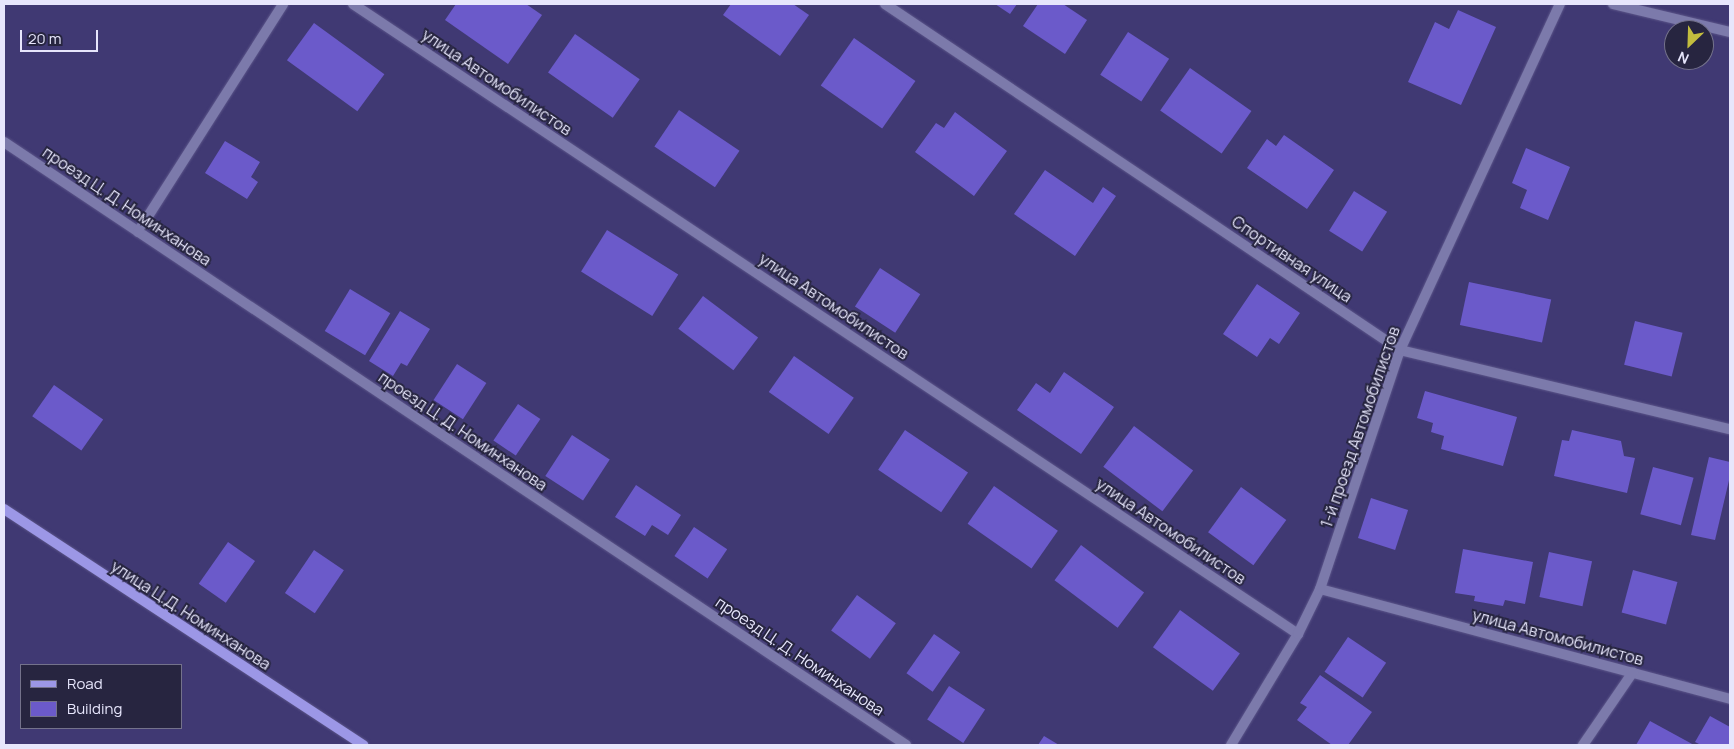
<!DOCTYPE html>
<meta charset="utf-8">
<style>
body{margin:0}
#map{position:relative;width:1734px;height:749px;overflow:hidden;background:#403973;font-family:Manrope,sans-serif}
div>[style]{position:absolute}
.building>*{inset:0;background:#6b5aca;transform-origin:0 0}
.roads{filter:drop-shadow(0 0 1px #5b5589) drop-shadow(0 0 1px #5b5589)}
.street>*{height:10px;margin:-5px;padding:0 5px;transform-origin:5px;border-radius:5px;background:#7c7aab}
.secondary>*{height:10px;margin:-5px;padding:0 5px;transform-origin:5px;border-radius:5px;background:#9c97e6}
span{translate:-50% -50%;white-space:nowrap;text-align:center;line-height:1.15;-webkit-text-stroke:4px #272540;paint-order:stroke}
.street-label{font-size:16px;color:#e7e6fc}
.frame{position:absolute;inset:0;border:5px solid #e7e6fc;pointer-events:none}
.legend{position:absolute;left:20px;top:664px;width:162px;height:65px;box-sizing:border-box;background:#272540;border:1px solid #74728b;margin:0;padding:6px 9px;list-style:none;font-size:15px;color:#e7e6fc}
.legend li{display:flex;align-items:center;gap:10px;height:25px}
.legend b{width:25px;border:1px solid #74728b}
.north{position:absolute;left:1664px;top:20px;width:50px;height:50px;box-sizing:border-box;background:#272540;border:1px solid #74728b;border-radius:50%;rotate:204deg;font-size:14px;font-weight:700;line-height:20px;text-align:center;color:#e7e6fc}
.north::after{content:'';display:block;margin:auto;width:18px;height:22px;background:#c3bd3e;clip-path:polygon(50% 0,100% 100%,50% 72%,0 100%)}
.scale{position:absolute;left:20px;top:30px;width:78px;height:22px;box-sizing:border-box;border:2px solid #e7e6fc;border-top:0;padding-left:6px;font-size:15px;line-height:18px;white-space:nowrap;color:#e7e6fc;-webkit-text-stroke:4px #272540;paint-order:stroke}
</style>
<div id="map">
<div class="building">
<div style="clip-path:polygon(456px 4px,526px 4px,542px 15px,508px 64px,445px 20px)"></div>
<div style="clip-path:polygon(731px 4px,793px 4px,809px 15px,780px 56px,723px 15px)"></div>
<div style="clip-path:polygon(995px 4px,1017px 4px,1010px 14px)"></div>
<div style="clip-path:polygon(1038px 4px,1063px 4px,1087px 20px,1065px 54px,1023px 26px)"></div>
<div style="clip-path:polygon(1458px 10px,1496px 27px,1461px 105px,1408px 82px,1435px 22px,1449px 29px)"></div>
<div style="left:314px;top:23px;width:87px;height:46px;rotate:36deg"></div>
<div style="left:1128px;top:32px;width:49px;height:51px;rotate:33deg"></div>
<div style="left:575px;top:34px;width:79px;height:47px;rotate:35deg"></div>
<div style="left:854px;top:38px;width:75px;height:58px;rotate:35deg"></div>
<div style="left:1190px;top:68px;width:75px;height:52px;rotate:35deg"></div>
<div style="left:679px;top:110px;width:73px;height:44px;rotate:34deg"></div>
<div style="clip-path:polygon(955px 112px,1007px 151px,974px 196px,915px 152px,936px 123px,944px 128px)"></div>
<div style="clip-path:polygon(1284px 135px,1334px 170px,1307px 209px,1247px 168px,1267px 139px,1276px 146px)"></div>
<div style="clip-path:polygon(225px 141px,260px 162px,251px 177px,258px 182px,247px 199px,205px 173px)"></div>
<div style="clip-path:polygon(1526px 148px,1570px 167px,1548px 220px,1520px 208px,1527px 190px,1512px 183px)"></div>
<div style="clip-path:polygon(1045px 170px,1093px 203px,1103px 187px,1116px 196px,1075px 256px,1014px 214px)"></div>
<div style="left:1354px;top:191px;width:39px;height:47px;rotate:32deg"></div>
<div style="left:607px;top:230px;width:84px;height:49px;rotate:32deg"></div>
<div style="left:880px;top:268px;width:48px;height:46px;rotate:33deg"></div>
<div style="left:1469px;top:282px;width:84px;height:44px;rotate:12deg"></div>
<div style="clip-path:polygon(1257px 284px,1300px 313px,1279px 344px,1270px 338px,1257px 357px,1223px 334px)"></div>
<div style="left:350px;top:289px;width:47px;height:49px;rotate:31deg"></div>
<div style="left:703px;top:296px;width:69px;height:41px;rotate:37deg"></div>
<div style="clip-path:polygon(400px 311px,430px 329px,407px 366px,401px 363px,393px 376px,369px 361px)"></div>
<div style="left:1635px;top:321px;width:49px;height:45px;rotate:14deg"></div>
<div style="left:794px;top:356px;width:73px;height:44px;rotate:35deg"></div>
<div style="left:457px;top:364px;width:35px;height:43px;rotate:33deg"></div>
<div style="clip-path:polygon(1064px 372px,1114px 407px,1081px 454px,1017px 410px,1036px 383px,1050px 393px)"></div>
<div style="left:54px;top:385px;width:60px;height:38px;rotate:35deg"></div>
<div style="clip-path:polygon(1425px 391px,1517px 417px,1503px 466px,1441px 449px,1444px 436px,1431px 432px,1433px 423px,1417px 418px)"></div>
<div style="left:518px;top:404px;width:27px;height:44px;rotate:34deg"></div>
<div style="left:1134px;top:426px;width:74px;height:51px;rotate:37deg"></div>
<div style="left:905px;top:430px;width:76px;height:48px;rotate:34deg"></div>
<div style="clip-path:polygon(1572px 430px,1621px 441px,1624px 456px,1635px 458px,1627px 493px,1554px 476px,1562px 440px,1569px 441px)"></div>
<div style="left:572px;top:435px;width:45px;height:49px;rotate:33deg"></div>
<div style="clip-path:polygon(1709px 457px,1730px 462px,1730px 476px,1715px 540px,1691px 535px)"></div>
<div style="left:1653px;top:467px;width:42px;height:49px;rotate:15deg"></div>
<div style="clip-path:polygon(636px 485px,681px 515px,668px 535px,652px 525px,645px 536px,615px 517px)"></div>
<div style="left:994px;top:486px;width:78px;height:46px;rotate:35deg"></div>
<div style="left:1241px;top:487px;width:56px;height:56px;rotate:36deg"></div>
<div style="left:1371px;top:498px;width:39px;height:42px;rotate:18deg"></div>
<div style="left:694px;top:527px;width:40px;height:35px;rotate:34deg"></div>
<div style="left:228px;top:542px;width:33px;height:51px;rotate:35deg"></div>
<div style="left:1081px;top:545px;width:79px;height:44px;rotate:37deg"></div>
<div style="clip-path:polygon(1463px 549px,1533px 562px,1525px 604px,1505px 600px,1503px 606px,1474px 601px,1475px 596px,1455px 593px)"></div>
<div style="left:314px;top:550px;width:36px;height:52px;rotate:34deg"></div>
<div style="left:1549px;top:552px;width:44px;height:46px;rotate:12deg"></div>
<div style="left:1633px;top:570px;width:46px;height:44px;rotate:15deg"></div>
<div style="left:857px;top:595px;width:48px;height:44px;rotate:36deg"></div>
<div style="left:1180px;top:610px;width:74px;height:46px;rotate:36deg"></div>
<div style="left:934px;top:634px;width:32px;height:48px;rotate:35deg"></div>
<div style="left:1348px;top:637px;width:46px;height:42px;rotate:34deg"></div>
<div style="clip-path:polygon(1320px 675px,1372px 712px,1348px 745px,1332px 745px,1297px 720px,1307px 707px,1300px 703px)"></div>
<div style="left:949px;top:686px;width:43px;height:40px;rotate:33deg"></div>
<div style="clip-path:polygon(1710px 716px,1730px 727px,1730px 745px,1701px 745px,1695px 742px)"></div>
<div style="clip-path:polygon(1650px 721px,1694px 745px,1636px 745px)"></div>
<div style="clip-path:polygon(1044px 736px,1059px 745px,1038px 745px)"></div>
</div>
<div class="roads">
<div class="street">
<div style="left:353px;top:4px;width:1136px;rotate:33.69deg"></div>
<div style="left:885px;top:4px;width:620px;rotate:33.89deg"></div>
<div style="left:1400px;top:350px;width:339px;rotate:13.5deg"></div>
<div style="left:1613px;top:4px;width:120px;rotate:13.5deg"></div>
<div style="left:4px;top:142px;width:1085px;rotate:33.76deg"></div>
<div style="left:138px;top:232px;width:270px;rotate:-57.5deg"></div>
<div style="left:1320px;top:589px;width:424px;rotate:15deg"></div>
<div style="left:1231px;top:745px;width:130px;rotate:-58.9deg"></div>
<div style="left:1298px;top:634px;width:50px;rotate:-63.9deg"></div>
<div style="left:1320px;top:589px;width:252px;rotate:-71.5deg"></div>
<div style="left:1400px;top:350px;width:381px;rotate:-65.2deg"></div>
<div style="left:1583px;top:745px;width:88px;rotate:-55.6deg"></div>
</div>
<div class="secondary">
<div style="left:4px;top:509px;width:430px;rotate:33.3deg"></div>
</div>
</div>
<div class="street-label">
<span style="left:497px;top:82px;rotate:34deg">улица Автомобилистов</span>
<span style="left:127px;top:206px;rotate:34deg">проезд Ц. Д. Номинханова</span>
<span style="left:1292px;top:259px;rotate:34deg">Спортивная улица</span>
<span style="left:834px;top:306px;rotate:34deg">улица Автомобилистов</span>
<span style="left:1360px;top:427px;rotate:-71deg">1-й проезд Автомобилистов</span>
<span style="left:463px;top:431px;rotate:34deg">проезд Ц. Д. Номинханова</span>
<span style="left:1171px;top:531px;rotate:34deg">улица Автомобилистов</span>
<span style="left:191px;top:615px;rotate:33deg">улица Ц.Д. Номинханова</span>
<span style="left:1558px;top:637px;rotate:15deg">улица Автомобилистов</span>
<span style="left:800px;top:656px;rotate:34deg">проезд Ц. Д. Номинханова</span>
</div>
<div class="frame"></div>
<ul class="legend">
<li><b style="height:6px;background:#9c97e6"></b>Road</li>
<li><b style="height:14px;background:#6b5aca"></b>Building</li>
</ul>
<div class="north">N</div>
<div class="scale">20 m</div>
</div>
